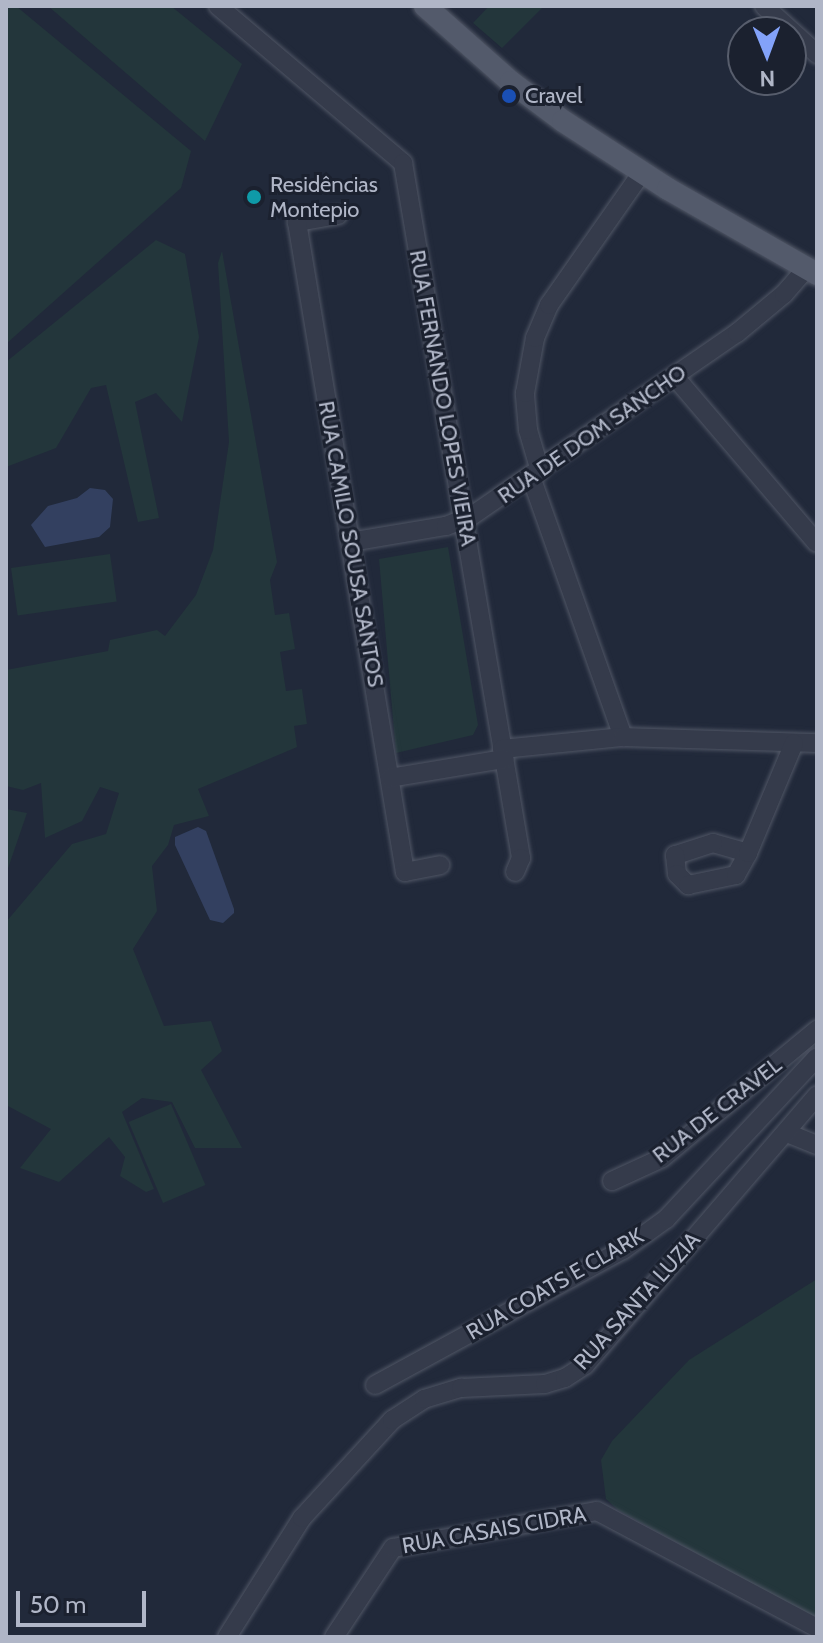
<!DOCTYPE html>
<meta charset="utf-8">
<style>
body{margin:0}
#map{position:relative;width:823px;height:1643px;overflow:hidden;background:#21293a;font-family:Cabin,sans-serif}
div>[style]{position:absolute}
.green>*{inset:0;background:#23363b;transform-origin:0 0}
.water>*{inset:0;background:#334060}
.roads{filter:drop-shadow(0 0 2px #505665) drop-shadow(0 0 2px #505665)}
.minor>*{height:18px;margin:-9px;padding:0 9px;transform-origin:9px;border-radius:9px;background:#353b4b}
.major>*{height:22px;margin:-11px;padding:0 11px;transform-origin:11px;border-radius:11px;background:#535a6b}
.dots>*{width:22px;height:22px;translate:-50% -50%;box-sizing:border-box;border:4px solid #1b212f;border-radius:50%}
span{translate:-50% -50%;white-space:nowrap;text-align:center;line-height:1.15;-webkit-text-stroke:6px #1b212f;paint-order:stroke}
.poi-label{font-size:22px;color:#b0b6c7}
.left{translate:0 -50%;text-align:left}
.street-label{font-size:22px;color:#b0b6c7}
.frame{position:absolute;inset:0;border:8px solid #b0b6c7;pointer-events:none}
.north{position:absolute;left:727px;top:16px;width:80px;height:80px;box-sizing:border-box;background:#1b212f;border:2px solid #575d6c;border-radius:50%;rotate:179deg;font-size:22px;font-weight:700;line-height:32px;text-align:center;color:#b0b6c7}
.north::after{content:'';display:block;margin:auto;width:28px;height:36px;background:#83a2f9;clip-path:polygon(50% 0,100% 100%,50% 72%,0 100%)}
.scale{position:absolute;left:16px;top:1591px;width:130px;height:36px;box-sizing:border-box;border:4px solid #b0b6c7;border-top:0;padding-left:10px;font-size:24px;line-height:28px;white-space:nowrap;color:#b0b6c7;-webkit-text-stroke:6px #1b212f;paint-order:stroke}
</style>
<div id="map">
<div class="green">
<div style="clip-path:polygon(6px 6px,16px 6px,191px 151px,181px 188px,6px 344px)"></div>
<div style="clip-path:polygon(48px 6px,171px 6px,242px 64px,205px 141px)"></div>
<div style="clip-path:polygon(489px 6px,544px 6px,502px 48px,473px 23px)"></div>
<div style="clip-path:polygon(156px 240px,185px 254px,199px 337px,182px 422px,156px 393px,135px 402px,159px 518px,138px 522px,106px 385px,91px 388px,56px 448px,6px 467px,6px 362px)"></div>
<div style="clip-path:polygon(222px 251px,277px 562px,270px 580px,275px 615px,289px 613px,295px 649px,280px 652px,286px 691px,302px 689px,307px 724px,294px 726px,297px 747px,198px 789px,209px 816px,174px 825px,168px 845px,152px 866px,157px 911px,133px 949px,164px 1026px,211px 1021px,222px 1051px,201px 1070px,242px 1148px,195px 1148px,172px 1102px,142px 1098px,122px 1112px,154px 1189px,146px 1192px,120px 1176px,125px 1157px,109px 1137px,59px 1182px,20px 1168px,51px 1129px,6px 1105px,6px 922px,72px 844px,106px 834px,119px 793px,100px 787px,82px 821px,45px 838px,41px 783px,23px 790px,6px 786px,6px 670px,108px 651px,110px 640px,157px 630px,165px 636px,196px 595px,213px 550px,229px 442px,218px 263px)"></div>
<div style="clip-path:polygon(448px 547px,478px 725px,473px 735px,396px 753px,379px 559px)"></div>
<div style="left:110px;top:554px;width:48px;height:100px;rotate:82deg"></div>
<div style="clip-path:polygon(6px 809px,27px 813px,6px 874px)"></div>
<div style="left:171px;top:1104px;width:88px;height:46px;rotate:67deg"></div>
<div style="clip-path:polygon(817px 1279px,817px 1620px,618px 1510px,606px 1499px,601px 1460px,612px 1441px,689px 1360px)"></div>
</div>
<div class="water">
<div style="clip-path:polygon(90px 488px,105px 490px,113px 499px,110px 527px,99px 537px,45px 547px,31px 525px,48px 506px,77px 498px)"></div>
<div style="clip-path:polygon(198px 827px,206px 831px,234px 909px,234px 913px,223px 923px,210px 920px,175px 845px,175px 837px)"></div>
</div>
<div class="roads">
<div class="minor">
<div style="left:218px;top:6px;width:243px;rotate:40.3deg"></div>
<div style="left:403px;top:163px;width:705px;rotate:80.36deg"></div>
<div style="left:521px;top:858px;width:15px;rotate:113deg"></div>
<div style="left:764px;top:6px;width:72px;rotate:42.2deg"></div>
<div style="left:338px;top:215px;width:42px;rotate:170.3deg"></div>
<div style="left:297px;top:222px;width:659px;rotate:80.57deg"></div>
<div style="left:405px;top:872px;width:36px;rotate:-11deg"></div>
<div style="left:675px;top:377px;width:218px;rotate:49.5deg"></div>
<div style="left:540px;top:471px;width:43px;rotate:-106.3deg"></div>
<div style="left:528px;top:430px;width:37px;rotate:-95deg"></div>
<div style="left:525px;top:393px;width:56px;rotate:-79.7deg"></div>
<div style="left:535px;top:338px;width:36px;rotate:-67deg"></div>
<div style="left:549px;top:305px;width:162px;rotate:-55deg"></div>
<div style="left:531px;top:477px;width:276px;rotate:70.5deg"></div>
<div style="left:350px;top:542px;width:97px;rotate:-9.5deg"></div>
<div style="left:446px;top:526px;width:26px;rotate:-21deg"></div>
<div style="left:470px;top:517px;width:324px;rotate:-34.6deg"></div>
<div style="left:737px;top:333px;width:61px;rotate:-39.7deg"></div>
<div style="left:784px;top:294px;width:33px;rotate:-49deg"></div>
<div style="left:502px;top:749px;width:122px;rotate:-5.7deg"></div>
<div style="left:623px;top:737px;width:194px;rotate:1.8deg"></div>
<div style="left:390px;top:778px;width:116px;rotate:-9.5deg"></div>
<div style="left:748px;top:853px;width:36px;rotate:-164deg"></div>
<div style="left:713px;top:843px;width:40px;rotate:162deg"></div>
<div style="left:675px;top:855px;width:19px;rotate:84deg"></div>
<div style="left:677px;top:874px;width:16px;rotate:45deg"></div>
<div style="left:688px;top:885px;width:49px;rotate:-11.8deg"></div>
<div style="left:736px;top:875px;width:25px;rotate:-61deg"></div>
<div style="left:748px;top:853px;width:119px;rotate:-67.3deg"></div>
<div style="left:787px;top:1133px;width:32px;rotate:22deg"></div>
<div style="left:612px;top:1181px;width:55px;rotate:-24.7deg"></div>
<div style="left:662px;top:1158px;width:201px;rotate:-39.6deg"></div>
<div style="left:375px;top:1385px;width:282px;rotate:-28.6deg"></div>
<div style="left:623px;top:1250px;width:53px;rotate:-35.8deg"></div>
<div style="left:666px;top:1219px;width:221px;rotate:-47deg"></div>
<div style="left:227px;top:1637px;width:141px;rotate:-57.8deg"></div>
<div style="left:302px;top:1518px;width:133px;rotate:-47.4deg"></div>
<div style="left:392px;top:1420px;width:38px;rotate:-33deg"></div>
<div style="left:424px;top:1399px;width:39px;rotate:-17deg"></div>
<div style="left:461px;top:1388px;width:84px;rotate:-2.7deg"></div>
<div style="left:545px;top:1384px;width:21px;rotate:-17deg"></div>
<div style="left:565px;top:1378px;width:24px;rotate:-33deg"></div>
<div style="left:585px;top:1365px;width:356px;rotate:-49.3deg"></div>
<div style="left:334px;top:1637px;width:107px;rotate:-56.5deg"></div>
<div style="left:393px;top:1548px;width:207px;rotate:-10.3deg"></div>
<div style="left:597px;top:1511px;width:249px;rotate:28deg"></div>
</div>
<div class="major">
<div style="left:425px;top:6px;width:115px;rotate:41.5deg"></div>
<div style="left:511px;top:82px;width:65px;rotate:36.9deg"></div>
<div style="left:563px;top:121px;width:125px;rotate:32.9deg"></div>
<div style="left:668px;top:189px;width:172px;rotate:29.7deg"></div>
</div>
</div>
<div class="dots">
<div style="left:509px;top:96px;background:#1a4fb4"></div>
<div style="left:254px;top:197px;background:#0f9aa8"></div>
</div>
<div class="poi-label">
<span class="left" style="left:525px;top:96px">Cravel</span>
<span class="left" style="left:270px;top:197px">Residências<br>Montepio</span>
</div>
<div class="street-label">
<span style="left:443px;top:398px;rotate:80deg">RUA FERNANDO LOPES VIEIRA</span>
<span style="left:592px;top:434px;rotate:-35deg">RUA DE DOM SANCHO</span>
<span style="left:351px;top:544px;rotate:80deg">RUA CAMILO SOUSA SANTOS</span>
<span style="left:717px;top:1110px;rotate:-38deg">RUA DE CRAVEL</span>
<span style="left:555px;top:1284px;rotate:-30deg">RUA COATS E CLARK</span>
<span style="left:637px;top:1301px;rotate:-48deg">RUA SANTA LUZIA</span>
<span style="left:494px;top:1530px;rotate:-10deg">RUA CASAIS CIDRA</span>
</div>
<div class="frame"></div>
<div class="north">N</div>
<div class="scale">50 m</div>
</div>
